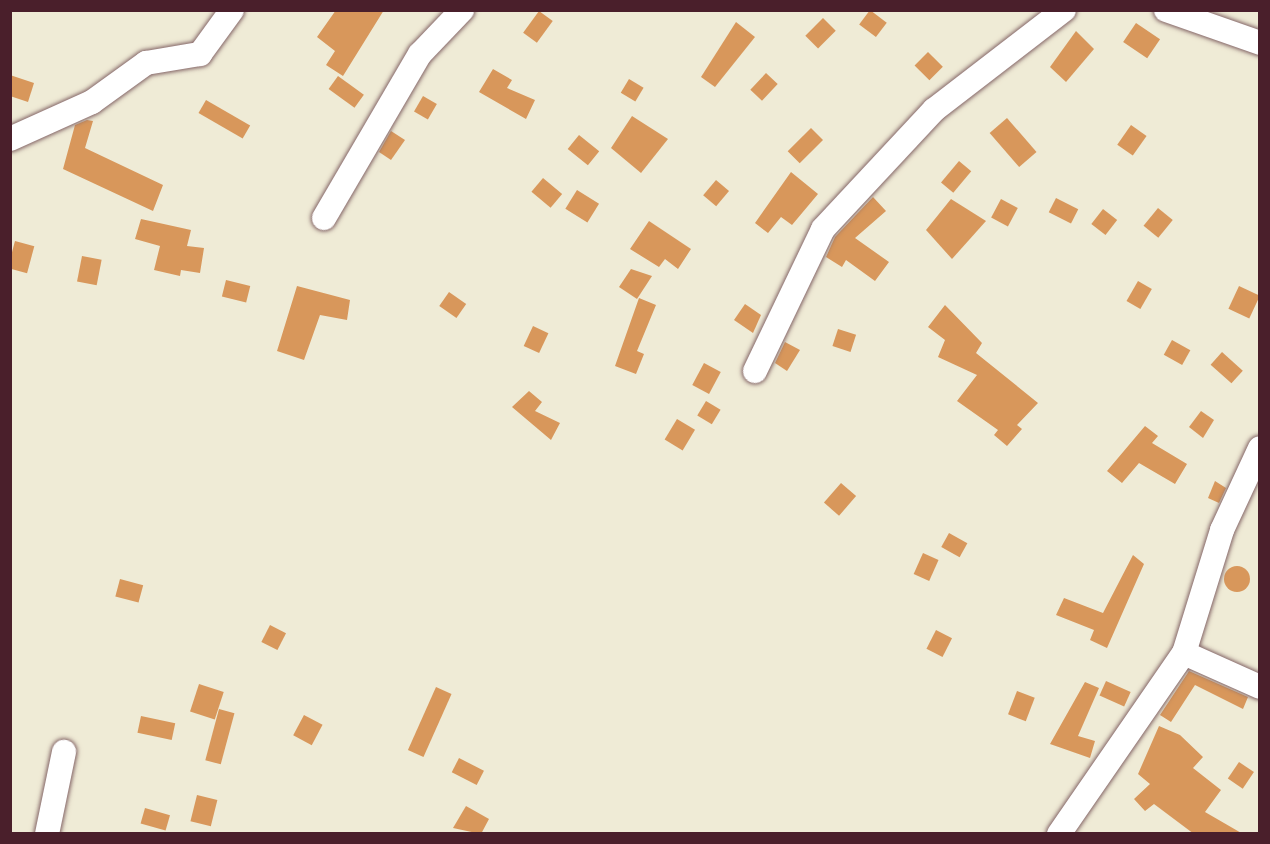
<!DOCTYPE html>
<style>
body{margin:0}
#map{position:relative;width:1270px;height:844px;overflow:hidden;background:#efebd6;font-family:"Comic Neue",sans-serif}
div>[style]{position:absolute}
.building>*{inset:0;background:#d8975b;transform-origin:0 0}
.round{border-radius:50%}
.roads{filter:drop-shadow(0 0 2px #846667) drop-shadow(0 0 2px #846667)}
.street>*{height:24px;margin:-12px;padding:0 12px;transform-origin:12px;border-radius:12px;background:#fff}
span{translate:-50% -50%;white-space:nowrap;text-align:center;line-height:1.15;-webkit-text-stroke:4.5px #f6f6f2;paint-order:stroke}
.frame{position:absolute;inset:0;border:12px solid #4a1f2b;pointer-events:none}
</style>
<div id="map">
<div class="building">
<div style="clip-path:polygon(336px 10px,384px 10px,343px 76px,326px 65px,335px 51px,317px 37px)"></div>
<div style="left:870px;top:10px;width:21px;height:18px;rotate:37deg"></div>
<div style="left:539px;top:11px;width:17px;height:27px;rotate:36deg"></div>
<div style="left:823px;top:18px;width:18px;height:25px;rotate:45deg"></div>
<div style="clip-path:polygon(736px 22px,755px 37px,715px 87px,701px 77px)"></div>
<div style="left:1136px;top:23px;width:29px;height:23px;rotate:34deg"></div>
<div style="clip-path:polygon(1076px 31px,1094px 49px,1066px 82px,1050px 67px)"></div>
<div style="left:928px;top:52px;width:21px;height:19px;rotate:45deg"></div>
<div style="clip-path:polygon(493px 69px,512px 80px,507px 88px,535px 100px,526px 119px,479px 92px)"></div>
<div style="left:766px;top:73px;width:16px;height:23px;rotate:43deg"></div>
<div style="clip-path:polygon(10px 75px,34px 83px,28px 102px,10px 96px)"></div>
<div style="left:338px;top:76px;width:32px;height:16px;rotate:36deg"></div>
<div style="left:629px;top:79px;width:17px;height:16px;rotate:31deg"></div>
<div style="left:423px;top:96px;width:16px;height:18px;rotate:30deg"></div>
<div style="left:206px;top:100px;width:51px;height:15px;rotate:30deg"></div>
<div style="clip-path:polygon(632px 116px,668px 139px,641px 173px,611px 148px)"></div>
<div style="left:1007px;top:118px;width:45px;height:23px;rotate:49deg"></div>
<div style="clip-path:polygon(87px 120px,93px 121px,85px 148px,163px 185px,153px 211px,63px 169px,75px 125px)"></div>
<div style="left:1131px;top:125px;width:19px;height:24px;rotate:35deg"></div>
<div style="left:811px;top:128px;width:17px;height:33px;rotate:45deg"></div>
<div style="clip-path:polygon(391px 131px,405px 140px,391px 160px,379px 152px)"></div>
<div style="left:579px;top:135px;width:26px;height:18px;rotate:39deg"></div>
<div style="left:959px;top:161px;width:16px;height:28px;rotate:40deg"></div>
<div style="clip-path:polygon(791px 172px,818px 194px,792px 225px,781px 217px,768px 233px,755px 223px)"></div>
<div style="left:543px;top:178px;width:25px;height:18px;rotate:40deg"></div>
<div style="left:716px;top:180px;width:17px;height:20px;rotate:40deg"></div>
<div style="left:577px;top:190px;width:26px;height:22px;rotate:32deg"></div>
<div style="clip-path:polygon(873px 197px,886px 211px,855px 238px,889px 262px,875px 281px,846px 260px,842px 267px,826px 257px,835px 237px)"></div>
<div style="left:1056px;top:198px;width:25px;height:16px;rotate:27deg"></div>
<div style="clip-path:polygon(951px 199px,986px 221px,952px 259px,926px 230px)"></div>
<div style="left:1001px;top:199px;width:19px;height:21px;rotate:28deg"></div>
<div style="left:1158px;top:208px;width:19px;height:23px;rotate:39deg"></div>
<div style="left:1103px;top:209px;width:18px;height:19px;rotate:38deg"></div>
<div style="clip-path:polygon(141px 219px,191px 230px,187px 246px,204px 248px,200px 273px,181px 270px,180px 276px,154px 270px,160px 246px,135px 239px)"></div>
<div style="clip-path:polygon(649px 221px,691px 249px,678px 269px,665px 259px,659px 267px,630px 249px)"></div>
<div style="left:15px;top:241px;width:20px;height:28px;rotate:15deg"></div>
<div style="left:82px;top:256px;width:20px;height:26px;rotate:11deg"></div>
<div style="clip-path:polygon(631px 269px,652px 276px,637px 299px,619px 287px)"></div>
<div style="left:226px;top:280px;width:25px;height:17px;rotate:14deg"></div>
<div style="left:1138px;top:281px;width:16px;height:23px;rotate:30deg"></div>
<div style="clip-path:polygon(297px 286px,350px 300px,347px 320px,320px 315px,304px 360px,277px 351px)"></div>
<div style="left:1239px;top:286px;width:23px;height:25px;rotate:25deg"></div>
<div style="left:449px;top:292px;width:21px;height:17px;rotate:35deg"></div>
<div style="clip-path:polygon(639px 298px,656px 305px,637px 351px,644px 354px,636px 374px,615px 366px)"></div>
<div style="clip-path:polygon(745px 304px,761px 315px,753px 333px,734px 320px)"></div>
<div style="clip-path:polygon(945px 305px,982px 343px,976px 353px,1038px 403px,1017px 425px,1022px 429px,1007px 446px,994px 435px,998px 430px,957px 401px,977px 375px,938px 357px,945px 340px,928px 327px)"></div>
<div style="left:533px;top:326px;width:17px;height:22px;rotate:25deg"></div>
<div style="left:838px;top:329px;width:19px;height:18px;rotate:18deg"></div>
<div style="left:1172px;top:340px;width:21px;height:17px;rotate:29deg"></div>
<div style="clip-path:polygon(785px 342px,800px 350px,787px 371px,775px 363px)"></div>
<div style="left:1222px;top:352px;width:28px;height:17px;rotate:42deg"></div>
<div style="left:704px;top:363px;width:19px;height:25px;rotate:28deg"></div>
<div style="clip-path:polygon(529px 391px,542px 402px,535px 411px,560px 423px,551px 440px,512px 407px)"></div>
<div style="left:706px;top:401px;width:17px;height:17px;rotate:31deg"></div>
<div style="clip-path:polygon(1201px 411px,1214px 420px,1203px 438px,1189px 427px)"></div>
<div style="left:677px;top:419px;width:21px;height:24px;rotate:31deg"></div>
<div style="clip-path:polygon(1145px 426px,1158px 436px,1152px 443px,1187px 464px,1175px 484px,1139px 463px,1122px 483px,1107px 471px)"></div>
<div style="clip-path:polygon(1215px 481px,1226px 488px,1219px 503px,1208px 498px)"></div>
<div style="left:841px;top:483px;width:20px;height:26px;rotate:41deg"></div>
<div style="left:949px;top:533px;width:21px;height:16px;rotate:29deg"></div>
<div style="left:923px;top:553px;width:17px;height:23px;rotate:24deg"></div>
<div style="clip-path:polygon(1133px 555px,1144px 564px,1107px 648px,1090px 640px,1094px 630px,1056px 615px,1064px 598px,1103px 613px)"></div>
<div class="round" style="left:1224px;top:566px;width:26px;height:26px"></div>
<div style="left:120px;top:579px;width:24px;height:18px;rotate:15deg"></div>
<div style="left:270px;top:625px;width:18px;height:19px;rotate:27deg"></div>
<div style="left:936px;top:630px;width:18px;height:21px;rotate:27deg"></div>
<div style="clip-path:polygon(1189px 671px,1248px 697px,1243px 709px,1195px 685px,1171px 722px,1160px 715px)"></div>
<div style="left:1106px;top:681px;width:27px;height:16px;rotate:24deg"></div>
<div style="clip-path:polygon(1085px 682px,1099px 688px,1078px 736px,1095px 741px,1090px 758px,1050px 744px)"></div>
<div style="left:199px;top:684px;width:26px;height:29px;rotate:18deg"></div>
<div style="left:436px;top:687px;width:17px;height:69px;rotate:24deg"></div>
<div style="left:1017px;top:691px;width:19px;height:25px;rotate:21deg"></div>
<div style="left:219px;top:709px;width:16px;height:53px;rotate:15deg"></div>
<div style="left:304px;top:715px;width:21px;height:23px;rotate:28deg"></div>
<div style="left:141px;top:716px;width:35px;height:17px;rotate:12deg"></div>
<div style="clip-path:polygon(1159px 726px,1180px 735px,1203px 757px,1193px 768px,1221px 790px,1205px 812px,1243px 834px,1194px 834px,1154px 804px,1145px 811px,1134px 799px,1150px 784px,1138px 774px)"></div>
<div style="left:459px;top:758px;width:28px;height:16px;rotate:27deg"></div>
<div style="left:1239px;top:762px;width:18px;height:20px;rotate:34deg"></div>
<div style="left:197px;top:795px;width:21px;height:27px;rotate:14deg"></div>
<div style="clip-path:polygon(466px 806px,489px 819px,481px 834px,453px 828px)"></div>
<div style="left:145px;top:808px;width:26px;height:16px;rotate:16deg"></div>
</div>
<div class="roads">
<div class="street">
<div style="left:1166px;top:10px;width:100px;rotate:19.3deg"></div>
<div style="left:10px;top:139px;width:90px;rotate:-24.3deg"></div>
<div style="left:92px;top:102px;width:67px;rotate:-35.8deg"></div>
<div style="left:146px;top:63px;width:55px;rotate:-9.5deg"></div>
<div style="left:200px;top:54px;width:54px;rotate:-54deg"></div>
<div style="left:324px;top:218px;width:190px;rotate:-59.7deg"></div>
<div style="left:420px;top:54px;width:61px;rotate:-46.3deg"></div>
<div style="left:755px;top:371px;width:157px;rotate:-64.4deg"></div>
<div style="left:823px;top:229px;width:163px;rotate:-47deg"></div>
<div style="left:934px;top:110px;width:164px;rotate:-37.6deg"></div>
<div style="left:1184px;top:653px;width:83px;rotate:24.1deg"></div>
<div style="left:47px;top:834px;width:84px;rotate:-78.3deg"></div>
<div style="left:1059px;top:834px;width:220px;rotate:-55.4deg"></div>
<div style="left:1184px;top:653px;width:129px;rotate:-72.8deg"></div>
<div style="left:1222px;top:530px;width:90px;rotate:-65.1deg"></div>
</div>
</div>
<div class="frame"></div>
</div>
